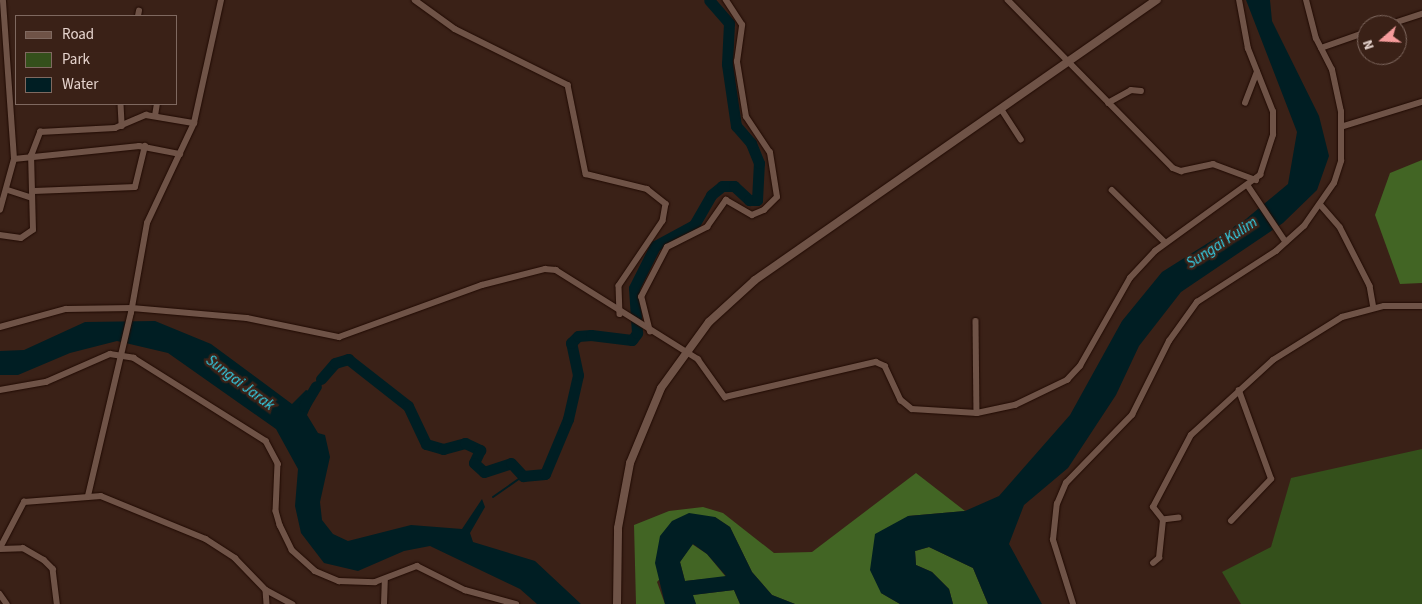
<!DOCTYPE html>
<style>
body{margin:0}
#map{position:relative;width:1422px;height:604px;overflow:hidden;background:#3a2117;font-family:"Source Sans 3",sans-serif}
div>[style]{position:absolute}
.green>*{inset:0;background:#34501b}
.forest>*{inset:0;background:#426524}
.water>*{inset:0;background:#001e23}
.stream>*{height:2px;margin:-1px;padding:0 1px;transform-origin:1px;border-radius:1px;background:#001e23}
.river>*{height:11px;margin:-5.5px;padding:0 5.5px;transform-origin:5.5px;border-radius:5.5px;background:#001e23}
.roads{filter:drop-shadow(0 0 1px #200a03) drop-shadow(0 0 1px #200a03)}
.minor>*{height:5.5px;margin:-2.75px;padding:0 2.75px;transform-origin:2.75px;border-radius:2.75px;background:#6f5347}
.tertiary>*{height:8px;margin:-4px;padding:0 4px;transform-origin:4px;border-radius:4px;background:#6f5347}
span{translate:-50% -50%;white-space:nowrap;text-align:center;line-height:1.15;-webkit-text-stroke:5px #3a2117;paint-order:stroke}
.water-label{font-size:15px;color:#35d9f1;font-style:italic}
.legend{position:absolute;left:15px;top:15px;width:162px;height:90px;box-sizing:border-box;background:#3a2117;border:1px solid #7f6960;margin:0;padding:6px 9px;list-style:none;font-size:15px;color:#e6d4ce}
.legend li{display:flex;align-items:center;gap:10px;height:25px}
.legend b{width:25px;border:1px solid #7f6960}
.north{position:absolute;left:1357px;top:15px;width:50px;height:50px;box-sizing:border-box;background:#3a2117;border:1px solid #7f6960;border-radius:50%;rotate:251deg;font-size:14px;font-weight:700;line-height:20px;text-align:center;color:#e6d4ce}
.north::after{content:'';display:block;margin:auto;width:18px;height:22px;background:#f59b9b;clip-path:polygon(50% 0,100% 100%,50% 72%,0 100%)}
</style>
<div id="map">
<div class="green">
<div style="clip-path:polygon(1422px 449px,1422px 604px,1241px 604px,1222px 572px,1271px 547px,1291px 478px)"></div>
</div>
<div class="forest">
<div style="clip-path:polygon(1422px 160px,1422px 283px,1400px 284px,1375px 215px,1390px 173px)"></div>
<div style="clip-path:polygon(916px 473px,965px 511px,908px 516px,881px 593px,900px 604px,795px 604px,772px 595px,752px 572px,730px 527px,715px 517px,657px 582px,665px 604px,636px 604px,634px 525px,669px 511px,703px 507px,723px 513px,774px 553px,812px 552px)"></div>
<div style="clip-path:polygon(692px 544px,707px 554px,726px 577px,685px 581px,680px 562px)"></div>
<div style="clip-path:polygon(929px 547px,973px 568px,988px 604px,953px 604px,949px 589px,932px 572px,916px 565px,915px 551px)"></div>
<div style="clip-path:polygon(734px 590px,740px 604px,696px 604px,692px 595px)"></div>
</div>
<div class="water">
<div style="clip-path:polygon(1246px 0,1270px 0,1272px 21px,1319px 116px,1329px 156px,1317px 190px,1283px 223px,1181px 292px,1139px 346px,1116px 395px,1068px 468px,1024px 505px,1009px 544px,1042px 604px,988px 604px,973px 568px,929px 547px,915px 551px,916px 565px,932px 572px,949px 589px,953px 604px,900px 604px,881px 593px,870px 570px,875px 534px,908px 516px,965px 511px,999px 496px,1070px 415px,1122px 321px,1162px 272px,1246px 219px,1288px 184px,1297px 132px)"></div>
<div style="clip-path:polygon(155px 321px,211px 344px,292px 404px,306px 390px,316px 394px,307px 415px,318px 433px,325px 435px,330px 457px,320px 502px,322px 520px,333px 534px,348px 541px,411px 525px,462px 529px,482px 499px,485px 507px,470px 533px,473px 542px,535px 561px,581px 604px,537px 604px,520px 589px,430px 546px,404px 551px,358px 571px,324px 563px,301px 533px,295px 506px,298px 469px,276px 429px,168px 353px,117px 341px,70px 353px,18px 375px,0 375px,0 351px,24px 350px,85px 322px)"></div>
<div style="clip-path:polygon(evenodd,689px 513px,715px 517px,730px 527px,752px 572px,772px 595px,795px 604px,740px 604px,734px 590px,693px 595px,696px 604px,665px 604px,655px 563px,660px 536px,672px 521px,689px 513px,693px 544px,707px 554px,726px 576px,685px 581px,680px 562px,693px 544px)"></div>
</div>
<div class="stream">
<div style="left:493px;top:497px;width:37px;rotate:-35deg"></div>
</div>
<div class="river">
<div style="left:321px;top:379px;width:21px;rotate:-49deg"></div>
<div style="left:335px;top:363px;width:14px;rotate:-17deg"></div>
<div style="left:348px;top:359px;width:76px;rotate:38.1deg"></div>
<div style="left:408px;top:406px;width:42px;rotate:64.7deg"></div>
<div style="left:426px;top:444px;width:18px;rotate:16deg"></div>
<div style="left:443px;top:449px;width:23px;rotate:-15deg"></div>
<div style="left:465px;top:443px;width:17px;rotate:25deg"></div>
<div style="left:480px;top:450px;width:14px;rotate:115deg"></div>
<div style="left:474px;top:463px;width:13px;rotate:42deg"></div>
<div style="left:484px;top:472px;width:28px;rotate:-18deg"></div>
<div style="left:511px;top:463px;width:18px;rotate:47deg"></div>
<div style="left:523px;top:476px;width:22px;rotate:-5deg"></div>
<div style="left:545px;top:474px;width:60px;rotate:-67.3deg"></div>
<div style="left:568px;top:419px;width:45px;rotate:-77.2deg"></div>
<div style="left:578px;top:375px;width:33px;rotate:-102deg"></div>
<div style="left:571px;top:343px;width:10px;rotate:-45deg"></div>
<div style="left:578px;top:336px;width:13px;rotate:-4deg"></div>
<div style="left:591px;top:335px;width:41px;rotate:7deg"></div>
<div style="left:632px;top:340px;width:9px;rotate:-54deg"></div>
<div style="left:637px;top:333px;width:45px;rotate:-93.8deg"></div>
<div style="left:634px;top:288px;width:47px;rotate:-63.4deg"></div>
<div style="left:655px;top:246px;width:44px;rotate:-28.3deg"></div>
<div style="left:694px;top:225px;width:34px;rotate:-60deg"></div>
<div style="left:711px;top:195px;width:14px;rotate:-39deg"></div>
<div style="left:722px;top:186px;width:12px"></div>
<div style="left:734px;top:186px;width:21px;rotate:43deg"></div>
<div style="left:749px;top:200px;width:8px"></div>
<div style="left:757px;top:200px;width:37px;rotate:-87deg"></div>
<div style="left:759px;top:163px;width:22px;rotate:-112deg"></div>
<div style="left:751px;top:143px;width:23px;rotate:-131deg"></div>
<div style="left:736px;top:126px;width:63px;rotate:-98.3deg"></div>
<div style="left:727px;top:64px;width:41px;rotate:-87.2deg"></div>
<div style="left:729px;top:23px;width:30px;rotate:-131deg"></div>
<div style="left:304px;top:406px;width:23px;rotate:-59deg"></div>
</div>
<div class="roads">
<div class="minor">
<div style="left:415px;top:0;width:49px;rotate:35.9deg"></div>
<div style="left:455px;top:29px;width:126px;rotate:26.4deg"></div>
<div style="left:568px;top:85px;width:91px;rotate:78.6deg"></div>
<div style="left:586px;top:174px;width:63px;rotate:13.8deg"></div>
<div style="left:647px;top:189px;width:24px;rotate:38deg"></div>
<div style="left:666px;top:204px;width:17px;rotate:100deg"></div>
<div style="left:663px;top:221px;width:78px;rotate:124.1deg"></div>
<div style="left:619px;top:286px;width:28px;rotate:88deg"></div>
<div style="left:1008px;top:0;width:235px;rotate:45.5deg"></div>
<div style="left:1173px;top:168px;width:9px;rotate:21deg"></div>
<div style="left:1181px;top:171px;width:33px;rotate:-12deg"></div>
<div style="left:1213px;top:164px;width:46px;rotate:20.4deg"></div>
<div style="left:138px;top:16px;width:5px;rotate:-79deg"></div>
<div style="left:1388px;top:25px;width:36px;rotate:-18deg"></div>
<div style="left:1321px;top:48px;width:49px;rotate:-19.2deg"></div>
<div style="left:1108px;top:103px;width:26px;rotate:-29deg"></div>
<div style="left:1131px;top:90px;width:10px;rotate:6deg"></div>
<div style="left:1245px;top:103px;width:33px;rotate:-69deg"></div>
<div style="left:121px;top:104px;width:22px;rotate:87deg"></div>
<div style="left:1002px;top:110px;width:35px;rotate:57deg"></div>
<div style="left:155px;top:116px;width:12px;rotate:-81deg"></div>
<div style="left:1341px;top:127px;width:85px;rotate:-17.2deg"></div>
<div style="left:14px;top:159px;width:126px;rotate:-5.9deg"></div>
<div style="left:139px;top:146px;width:42px;rotate:11deg"></div>
<div style="left:1249px;top:187px;width:66px;rotate:56.1deg"></div>
<div style="left:8px;top:190px;width:25px;rotate:18deg"></div>
<div style="left:1112px;top:190px;width:74px;rotate:44.5deg"></div>
<div style="left:34px;top:191px;width:101px;rotate:-2.3deg"></div>
<div style="left:135px;top:187px;width:42px;rotate:-76.3deg"></div>
<div style="left:1320px;top:204px;width:30px;rotate:49deg"></div>
<div style="left:1340px;top:227px;width:66px;rotate:63deg"></div>
<div style="left:1370px;top:286px;width:22px;rotate:80deg"></div>
<div style="left:0;top:210px;width:53px;rotate:-74.6deg"></div>
<div style="left:14px;top:159px;width:159px;rotate:-94deg"></div>
<div style="left:0;top:235px;width:21px;rotate:8deg"></div>
<div style="left:21px;top:238px;width:14px;rotate:-34deg"></div>
<div style="left:33px;top:230px;width:74px;rotate:-91.5deg"></div>
<div style="left:31px;top:156px;width:26px;rotate:-69deg"></div>
<div style="left:40px;top:132px;width:75px;rotate:-3.1deg"></div>
<div style="left:115px;top:128px;width:34px;rotate:-23deg"></div>
<div style="left:146px;top:115px;width:49px;rotate:9.5deg"></div>
<div style="left:976px;top:321px;width:92px;rotate:89.4deg"></div>
<div style="left:0;top:327px;width:68px;rotate:-15.3deg"></div>
<div style="left:66px;top:309px;width:66px;rotate:-0.9deg"></div>
<div style="left:132px;top:308px;width:115px;rotate:5deg"></div>
<div style="left:247px;top:318px;width:94px;rotate:11.7deg"></div>
<div style="left:339px;top:337px;width:152px;rotate:-20deg"></div>
<div style="left:482px;top:285px;width:65px;rotate:-14.3deg"></div>
<div style="left:545px;top:269px;width:11px;rotate:5deg"></div>
<div style="left:556px;top:270px;width:168px;rotate:32.1deg"></div>
<div style="left:698px;top:359px;width:47px;rotate:54.6deg"></div>
<div style="left:725px;top:397px;width:155px;rotate:-13.1deg"></div>
<div style="left:876px;top:362px;width:10px;rotate:24deg"></div>
<div style="left:885px;top:366px;width:38px;rotate:65deg"></div>
<div style="left:901px;top:400px;width:14px;rotate:39deg"></div>
<div style="left:912px;top:409px;width:65px;rotate:3.5deg"></div>
<div style="left:977px;top:413px;width:39px;rotate:-12deg"></div>
<div style="left:1015px;top:405px;width:58px;rotate:-25.7deg"></div>
<div style="left:1067px;top:380px;width:19px;rotate:-47deg"></div>
<div style="left:1080px;top:366px;width:101px;rotate:-60.4deg"></div>
<div style="left:1130px;top:278px;width:37px;rotate:-47deg"></div>
<div style="left:1155px;top:251px;width:130px;rotate:-35.9deg"></div>
<div style="left:1260px;top:175px;width:42px;rotate:-72deg"></div>
<div style="left:1273px;top:135px;width:23px;rotate:-90deg"></div>
<div style="left:1273px;top:112px;width:68px;rotate:-111.6deg"></div>
<div style="left:1248px;top:49px;width:50px;rotate:-100.4deg"></div>
<div style="left:650px;top:332px;width:36px;rotate:-104deg"></div>
<div style="left:641px;top:297px;width:56px;rotate:-62.5deg"></div>
<div style="left:667px;top:247px;width:45px;rotate:-26.6deg"></div>
<div style="left:707px;top:227px;width:33px;rotate:-55deg"></div>
<div style="left:726px;top:200px;width:30px;rotate:30deg"></div>
<div style="left:752px;top:215px;width:13px;rotate:-23deg"></div>
<div style="left:764px;top:210px;width:18px;rotate:-45deg"></div>
<div style="left:777px;top:197px;width:45px;rotate:-99deg"></div>
<div style="left:770px;top:153px;width:43px;rotate:-123.7deg"></div>
<div style="left:746px;top:117px;width:56px;rotate:-99.3deg"></div>
<div style="left:737px;top:62px;width:37px;rotate:-82deg"></div>
<div style="left:742px;top:25px;width:30px;rotate:-123deg"></div>
<div style="left:0;top:390px;width:47px;rotate:-9.9deg"></div>
<div style="left:46px;top:382px;width:70px;rotate:-23.6deg"></div>
<div style="left:110px;top:354px;width:24px;rotate:9deg"></div>
<div style="left:134px;top:358px;width:156px;rotate:32.2deg"></div>
<div style="left:266px;top:441px;width:26px;rotate:62deg"></div>
<div style="left:278px;top:464px;width:47px;rotate:92.4deg"></div>
<div style="left:276px;top:511px;width:15px;rotate:74deg"></div>
<div style="left:280px;top:525px;width:28px;rotate:64deg"></div>
<div style="left:292px;top:550px;width:31px;rotate:42deg"></div>
<div style="left:315px;top:571px;width:26px;rotate:23deg"></div>
<div style="left:339px;top:581px;width:36px;rotate:2deg"></div>
<div style="left:375px;top:582px;width:45px;rotate:-20.9deg"></div>
<div style="left:417px;top:566px;width:54px;rotate:26.6deg"></div>
<div style="left:465px;top:590px;width:53px;rotate:15.4deg"></div>
<div style="left:88px;top:496px;width:188px;rotate:-76.8deg"></div>
<div style="left:131px;top:313px;width:91px;rotate:-79.9deg"></div>
<div style="left:147px;top:223px;width:110px;rotate:-64.8deg"></div>
<div style="left:194px;top:123px;width:126px;rotate:-77.6deg"></div>
<div style="left:1179px;top:518px;width:16px;rotate:173deg"></div>
<div style="left:1163px;top:520px;width:16px;rotate:-128deg"></div>
<div style="left:1153px;top:507px;width:81px;rotate:-62.2deg"></div>
<div style="left:1191px;top:435px;width:111px;rotate:-42.4deg"></div>
<div style="left:1273px;top:360px;width:81px;rotate:-31.9deg"></div>
<div style="left:1342px;top:317px;width:43px;rotate:-14.7deg"></div>
<div style="left:1384px;top:306px;width:38px"></div>
<div style="left:1231px;top:521px;width:58px;rotate:-46.4deg"></div>
<div style="left:1271px;top:479px;width:94px;rotate:-110deg"></div>
<div style="left:0;top:548px;width:52px;rotate:-62.4deg"></div>
<div style="left:24px;top:502px;width:77px;rotate:-4.5deg"></div>
<div style="left:101px;top:496px;width:113px;rotate:22.3deg"></div>
<div style="left:206px;top:539px;width:35px;rotate:33deg"></div>
<div style="left:235px;top:558px;width:45px;rotate:45.9deg"></div>
<div style="left:266px;top:590px;width:30px;rotate:28deg"></div>
<div style="left:0;top:549px;width:23px;rotate:-2deg"></div>
<div style="left:23px;top:548px;width:24px;rotate:30deg"></div>
<div style="left:44px;top:560px;width:13px;rotate:45deg"></div>
<div style="left:53px;top:569px;width:35px;rotate:83deg"></div>
<div style="left:1153px;top:563px;width:8px;rotate:-40deg"></div>
<div style="left:1159px;top:558px;width:38px;rotate:-84deg"></div>
<div style="left:266px;top:590px;width:14px;rotate:86deg"></div>
<div style="left:0;top:594px;width:12px;rotate:55deg"></div>
<div style="left:384px;top:604px;width:24px;rotate:-88deg"></div>
<div style="left:1073px;top:604px;width:67px;rotate:-107.4deg"></div>
<div style="left:1053px;top:540px;width:36px;rotate:-84deg"></div>
<div style="left:1057px;top:504px;width:23px;rotate:-67deg"></div>
<div style="left:1066px;top:483px;width:95px;rotate:-45.9deg"></div>
<div style="left:1132px;top:415px;width:83px;rotate:-63.4deg"></div>
<div style="left:1169px;top:341px;width:48px;rotate:-54.3deg"></div>
<div style="left:1197px;top:302px;width:94px;rotate:-32.8deg"></div>
<div style="left:1276px;top:251px;width:38px;rotate:-42deg"></div>
<div style="left:1304px;top:226px;width:52px;rotate:-55.1deg"></div>
<div style="left:1334px;top:183px;width:23px;rotate:-72deg"></div>
<div style="left:1341px;top:161px;width:49px;rotate:-90deg"></div>
<div style="left:1341px;top:112px;width:43px;rotate:-102.1deg"></div>
<div style="left:1332px;top:70px;width:35px;rotate:-117deg"></div>
<div style="left:1316px;top:39px;width:40px;rotate:-104.4deg"></div>
</div>
<div class="tertiary">
<div style="left:617px;top:604px;width:76px;rotate:-89.2deg"></div>
<div style="left:618px;top:528px;width:66px;rotate:-79.5deg"></div>
<div style="left:630px;top:463px;width:81px;rotate:-67.5deg"></div>
<div style="left:661px;top:388px;width:82px;rotate:-54deg"></div>
<div style="left:709px;top:322px;width:62px;rotate:-42.4deg"></div>
<div style="left:755px;top:280px;width:490px;rotate:-34.9deg"></div>
</div>
</div>
<div class="water-label">
<span style="left:1222px;top:243px;rotate:-33deg">Sungai Kulim</span>
<span style="left:240px;top:383px;rotate:37deg">Sungai Jarak</span>
</div>
<ul class="legend">
<li><b style="height:6px;background:#6f5347"></b>Road</li>
<li><b style="height:14px;background:#34501b"></b>Park</li>
<li><b style="height:14px;background:#001e23"></b>Water</li>
</ul>
<div class="north">N</div>
</div>
